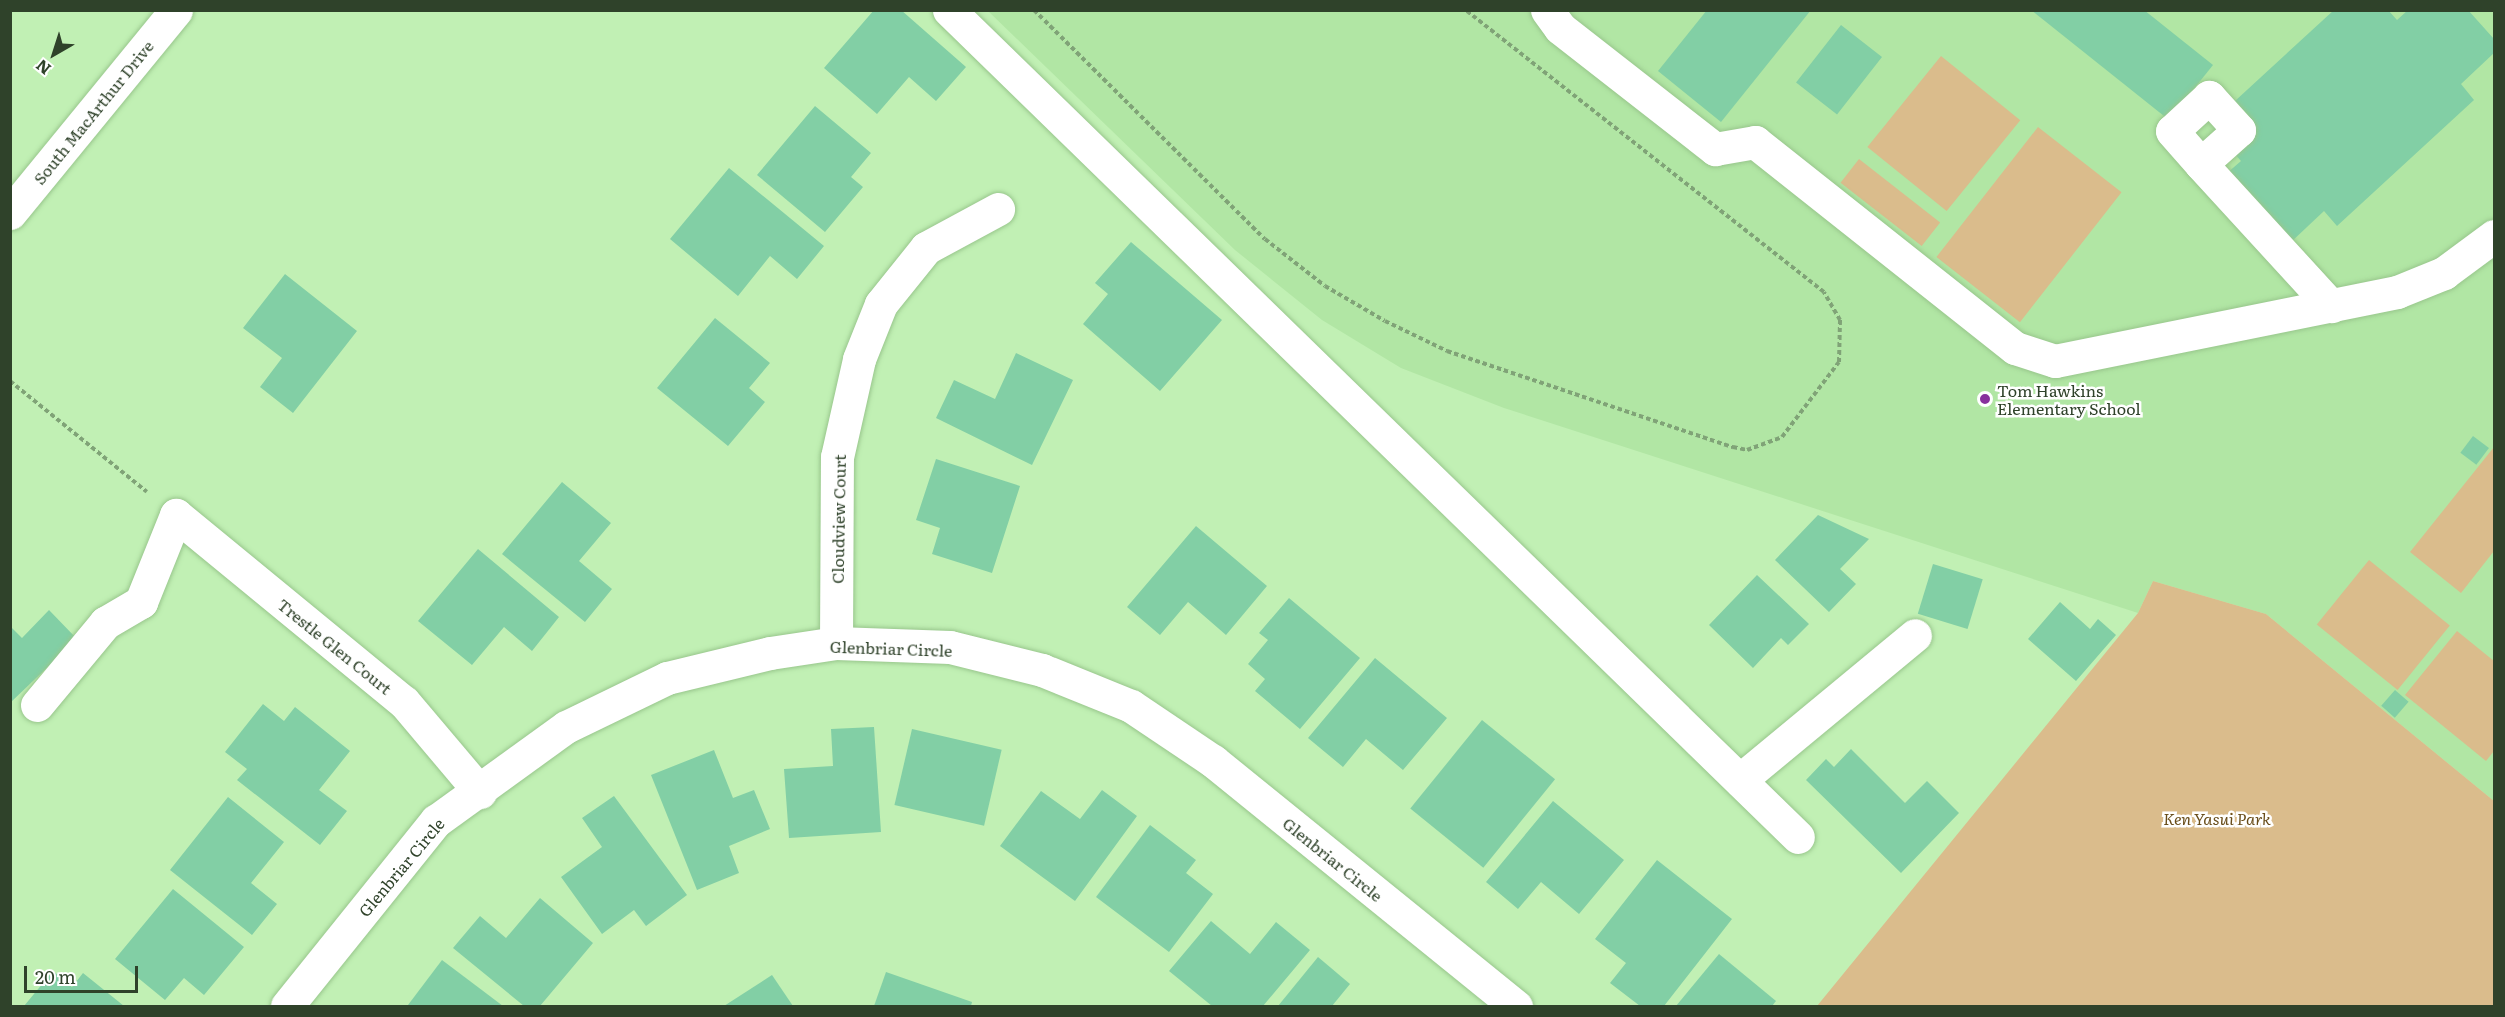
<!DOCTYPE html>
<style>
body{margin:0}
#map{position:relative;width:2505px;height:1017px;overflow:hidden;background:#c1f0b4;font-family:Literata,serif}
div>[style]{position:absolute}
.built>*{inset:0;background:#b1e6a4}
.green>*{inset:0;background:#dabc8c;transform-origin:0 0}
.building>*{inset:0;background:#82cfa5;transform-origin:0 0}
.path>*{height:4px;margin-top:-2px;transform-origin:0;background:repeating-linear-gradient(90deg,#80a377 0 4.5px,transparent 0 7.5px)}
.roads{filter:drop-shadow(0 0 2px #98c68c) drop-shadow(0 0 2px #98c68c)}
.minor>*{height:33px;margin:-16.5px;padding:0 16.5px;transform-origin:16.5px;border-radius:16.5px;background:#fff}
.dots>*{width:16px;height:16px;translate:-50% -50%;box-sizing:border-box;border:3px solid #fff;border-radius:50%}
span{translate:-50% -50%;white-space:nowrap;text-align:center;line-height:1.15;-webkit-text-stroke:5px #fff;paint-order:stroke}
.street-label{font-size:16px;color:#2f422a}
.poi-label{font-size:16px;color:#2f422a}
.left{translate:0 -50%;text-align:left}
.park-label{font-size:16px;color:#684c19;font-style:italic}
.frame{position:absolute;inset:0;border:12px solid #2f422a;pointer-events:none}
.north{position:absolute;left:24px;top:24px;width:60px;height:60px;-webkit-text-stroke:4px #fff;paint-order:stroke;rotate:219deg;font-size:16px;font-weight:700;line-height:24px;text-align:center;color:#2f422a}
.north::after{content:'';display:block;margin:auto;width:21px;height:27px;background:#2f422a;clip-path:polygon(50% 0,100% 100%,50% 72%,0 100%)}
.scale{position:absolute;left:24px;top:966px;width:114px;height:27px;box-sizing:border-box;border:3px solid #2f422a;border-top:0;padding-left:8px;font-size:18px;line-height:21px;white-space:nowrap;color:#2f422a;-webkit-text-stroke:4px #fff;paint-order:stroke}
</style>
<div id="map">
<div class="built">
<div style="clip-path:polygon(988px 11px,2494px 11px,2494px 801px,2266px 614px,2153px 581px,2138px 613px,1504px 408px,1401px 368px,1322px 320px,1235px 250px)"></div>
</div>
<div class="green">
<div style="left:1941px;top:56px;width:102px;height:117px;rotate:39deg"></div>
<div style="left:2038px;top:127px;width:106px;height:165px;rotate:38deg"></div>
<div style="left:1859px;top:159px;width:103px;height:30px;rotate:38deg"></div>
<div style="clip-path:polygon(2494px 447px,2494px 551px,2461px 593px,2410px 552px)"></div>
<div style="left:2369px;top:560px;width:104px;height:83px;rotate:39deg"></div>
<div style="clip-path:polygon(2153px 581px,2266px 614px,2494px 801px,2494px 1006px,1817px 1006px,2138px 613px)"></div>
<div style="clip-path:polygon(2457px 631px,2494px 661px,2494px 751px,2486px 761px,2405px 695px)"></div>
</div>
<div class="building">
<div style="clip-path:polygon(874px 10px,901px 10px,966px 67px,936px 101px,909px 77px,877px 114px,824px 68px)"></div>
<div style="clip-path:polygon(1707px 10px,1811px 10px,1721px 122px,1658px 71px)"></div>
<div style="clip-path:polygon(2031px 10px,2144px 10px,2213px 65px,2169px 120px)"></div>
<div style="clip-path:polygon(2334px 10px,2388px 10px,2397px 20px,2408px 10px,2468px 10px,2494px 39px,2494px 53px,2461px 84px,2474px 100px,2337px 226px,2324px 211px,2290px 243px,2226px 174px,2241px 161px,2231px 150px,2253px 121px,2235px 101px)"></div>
<div style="left:1841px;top:25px;width:52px;height:73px;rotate:38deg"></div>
<div style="clip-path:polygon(815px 106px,871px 153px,851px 177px,863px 187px,825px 232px,757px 175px)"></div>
<div style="clip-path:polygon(729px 168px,824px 246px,797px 279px,770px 256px,738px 296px,670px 239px)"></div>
<div style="clip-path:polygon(1131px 242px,1222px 320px,1160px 391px,1083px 324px,1108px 294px,1095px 283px)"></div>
<div style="clip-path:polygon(285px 274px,357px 331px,293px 413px,260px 387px,282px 358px,243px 328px)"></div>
<div style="clip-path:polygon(715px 318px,770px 363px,749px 388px,765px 402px,728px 446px,657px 388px)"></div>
<div style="clip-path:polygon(1016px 353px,1073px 380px,1032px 465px,936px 418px,954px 380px,995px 399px)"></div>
<div style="left:2473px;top:436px;width:20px;height:21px;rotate:37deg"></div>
<div style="clip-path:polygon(936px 459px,1020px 486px,992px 573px,932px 554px,940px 528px,916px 520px)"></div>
<div style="clip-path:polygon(562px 482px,611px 523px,579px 561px,612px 589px,585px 622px,502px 554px)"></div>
<div style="clip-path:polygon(1818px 515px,1869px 539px,1840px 569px,1856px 584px,1829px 612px,1775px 560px)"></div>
<div style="clip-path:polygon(1196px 526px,1267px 586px,1226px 635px,1188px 602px,1160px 635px,1127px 607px)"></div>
<div style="clip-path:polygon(478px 549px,559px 617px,532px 651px,504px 627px,472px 665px,418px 621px)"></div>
<div style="left:1933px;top:564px;width:52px;height:52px;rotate:17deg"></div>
<div style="clip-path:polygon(1757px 575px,1809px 624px,1788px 645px,1781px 638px,1753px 668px,1709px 625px)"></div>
<div style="clip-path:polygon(1289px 598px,1360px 658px,1300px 729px,1255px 691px,1265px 679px,1248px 664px,1268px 640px,1259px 633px)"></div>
<div style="clip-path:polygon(2060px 602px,2090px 629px,2098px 619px,2116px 635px,2076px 681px,2028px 639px)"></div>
<div style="clip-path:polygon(49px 610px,77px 639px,10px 703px,10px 626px,22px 638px)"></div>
<div style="clip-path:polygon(1375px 658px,1447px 718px,1403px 770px,1366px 739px,1343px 767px,1308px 738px)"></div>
<div style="left:2395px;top:690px;width:18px;height:21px;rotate:41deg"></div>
<div style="clip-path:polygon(263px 704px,284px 721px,295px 707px,350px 751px,319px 790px,347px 811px,320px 845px,237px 780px,247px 769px,225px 752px)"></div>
<div style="left:1482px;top:720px;width:94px;height:114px;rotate:39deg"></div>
<div style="clip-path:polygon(874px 727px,881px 832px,789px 838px,784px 769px,833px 766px,831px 729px)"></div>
<div style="left:912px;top:729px;width:92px;height:78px;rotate:13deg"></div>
<div style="clip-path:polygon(1851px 749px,1905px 803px,1927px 781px,1959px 813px,1901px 873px,1806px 780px,1826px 759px,1834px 767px)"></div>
<div style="clip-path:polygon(714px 750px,733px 798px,754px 790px,770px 829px,729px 846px,739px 873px,697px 890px,651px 775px)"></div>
<div style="clip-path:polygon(1102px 790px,1137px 816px,1075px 901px,1000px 846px,1041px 791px,1080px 819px)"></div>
<div style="clip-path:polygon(614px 796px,687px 895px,646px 926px,634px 910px,602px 934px,561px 877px,602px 847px,582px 818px)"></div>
<div style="clip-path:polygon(228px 797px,284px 842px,251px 883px,277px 904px,252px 935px,170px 870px)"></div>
<div style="clip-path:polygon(1553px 801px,1624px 860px,1579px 914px,1541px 882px,1518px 909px,1486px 882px)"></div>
<div style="clip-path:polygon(1150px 825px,1196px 860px,1186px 873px,1213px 894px,1169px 952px,1096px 897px)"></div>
<div style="clip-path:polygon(1657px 860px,1732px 919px,1664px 1006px,1640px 1006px,1610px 983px,1626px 963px,1595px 939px)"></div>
<div style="clip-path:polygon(173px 889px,244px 947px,204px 995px,184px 978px,165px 1000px,115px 959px)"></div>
<div style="clip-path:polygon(540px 898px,593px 943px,540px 1006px,524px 1006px,453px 948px,480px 916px,506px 938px)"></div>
<div style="clip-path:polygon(1211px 921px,1250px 954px,1276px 922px,1310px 950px,1263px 1006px,1212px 1006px,1169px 971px)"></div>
<div style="clip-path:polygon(1719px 954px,1776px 1001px,1772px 1006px,1676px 1006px)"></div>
<div style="clip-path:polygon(1318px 957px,1350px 984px,1332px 1006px,1278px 1006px)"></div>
<div style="clip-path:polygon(442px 960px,503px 1006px,408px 1005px)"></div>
<div style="clip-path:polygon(53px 971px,72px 987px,83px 973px,124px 1006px,24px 1006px)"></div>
<div style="clip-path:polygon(886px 972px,972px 1002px,971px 1006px,874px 1006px)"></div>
<div style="clip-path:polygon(772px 975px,793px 1006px,724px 1006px)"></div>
</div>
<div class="path">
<div style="left:1034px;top:10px;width:325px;rotate:44.8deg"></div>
<div style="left:1265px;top:239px;width:76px;rotate:38.1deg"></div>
<div style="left:1325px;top:286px;width:69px;rotate:30.3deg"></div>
<div style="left:1385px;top:321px;width:69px;rotate:25.8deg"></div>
<div style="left:1447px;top:351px;width:302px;rotate:18.6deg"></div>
<div style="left:1733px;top:447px;width:14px;rotate:12deg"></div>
<div style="left:1747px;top:450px;width:37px;rotate:-20deg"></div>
<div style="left:1782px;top:437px;width:94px;rotate:-52.8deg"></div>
<div style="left:1839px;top:362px;width:42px;rotate:-88.6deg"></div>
<div style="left:1840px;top:320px;width:32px;rotate:-120deg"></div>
<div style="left:1824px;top:292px;width:456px;rotate:-141.8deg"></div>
<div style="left:10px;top:381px;width:176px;rotate:39deg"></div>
</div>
<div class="roads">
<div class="minor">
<div style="left:949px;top:10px;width:1185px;rotate:44.25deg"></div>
<div style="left:1547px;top:10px;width:22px;rotate:54deg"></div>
<div style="left:1560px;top:28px;width:197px;rotate:38deg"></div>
<div style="left:1715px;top:149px;width:41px;rotate:-9.9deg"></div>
<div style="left:1755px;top:142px;width:332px;rotate:38.4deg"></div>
<div style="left:2015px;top:348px;width:42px;rotate:18deg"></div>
<div style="left:2055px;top:361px;width:349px;rotate:-11.4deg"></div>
<div style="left:2397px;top:292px;width:51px;rotate:-22deg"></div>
<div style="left:2444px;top:273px;width:62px;rotate:-36.5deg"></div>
<div style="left:2201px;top:164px;width:51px;rotate:-41.8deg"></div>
<div style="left:2239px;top:130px;width:45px;rotate:-132.3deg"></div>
<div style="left:2209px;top:97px;width:50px;rotate:137.4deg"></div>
<div style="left:2172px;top:131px;width:44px;rotate:48.7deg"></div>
<div style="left:2201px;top:164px;width:193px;rotate:47.5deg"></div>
<div style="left:10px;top:213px;width:262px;rotate:-50.7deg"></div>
<div style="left:836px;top:643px;width:186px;rotate:-89.7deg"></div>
<div style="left:837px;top:457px;width:100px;rotate:-77.3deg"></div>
<div style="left:859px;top:359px;width:59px;rotate:-68.2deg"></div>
<div style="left:881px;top:304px;width:72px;rotate:-51.2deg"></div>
<div style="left:926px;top:248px;width:82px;rotate:-28.4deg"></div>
<div style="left:37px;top:705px;width:107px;rotate:-50.3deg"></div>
<div style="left:105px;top:623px;width:42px;rotate:-30.3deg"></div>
<div style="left:141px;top:602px;width:94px;rotate:-68.1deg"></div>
<div style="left:176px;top:515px;width:295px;rotate:39.4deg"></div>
<div style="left:404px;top:702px;width:118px;rotate:49.8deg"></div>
<div style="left:1740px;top:780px;width:227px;rotate:-39.6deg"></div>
<div style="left:287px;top:1006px;width:238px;rotate:-51.2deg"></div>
<div style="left:436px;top:821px;width:160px;rotate:-35.9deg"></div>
<div style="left:566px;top:727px;width:112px;rotate:-25.9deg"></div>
<div style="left:667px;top:678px;width:106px;rotate:-13.6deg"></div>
<div style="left:770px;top:653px;width:67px;rotate:-8.6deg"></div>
<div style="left:836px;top:643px;width:114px;rotate:2deg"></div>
<div style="left:950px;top:647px;width:95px;rotate:14deg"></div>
<div style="left:1042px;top:670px;width:96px;rotate:22deg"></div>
<div style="left:1131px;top:706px;width:99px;rotate:33.9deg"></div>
<div style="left:1213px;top:761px;width:390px;rotate:39deg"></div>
</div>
</div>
<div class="dots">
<div style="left:1985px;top:399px;background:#88309d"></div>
</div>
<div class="street-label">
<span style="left:93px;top:112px;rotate:-51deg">South MacArthur Drive</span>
<span style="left:838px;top:519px;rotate:-89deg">Cloudview Court</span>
<span style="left:335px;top:646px;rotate:39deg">Trestle Glen Court</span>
<span style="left:891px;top:648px;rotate:2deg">Glenbriar Circle</span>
<span style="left:1333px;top:859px;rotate:39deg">Glenbriar Circle</span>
<span style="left:401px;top:867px;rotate:-50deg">Glenbriar Circle</span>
</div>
<div class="poi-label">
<span class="left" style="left:1997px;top:399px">Tom Hawkins<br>Elementary School</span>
</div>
<div class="park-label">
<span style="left:2217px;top:818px">Ken Yasui Park</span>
</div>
<div class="frame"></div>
<div class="north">N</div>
<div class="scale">20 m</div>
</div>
